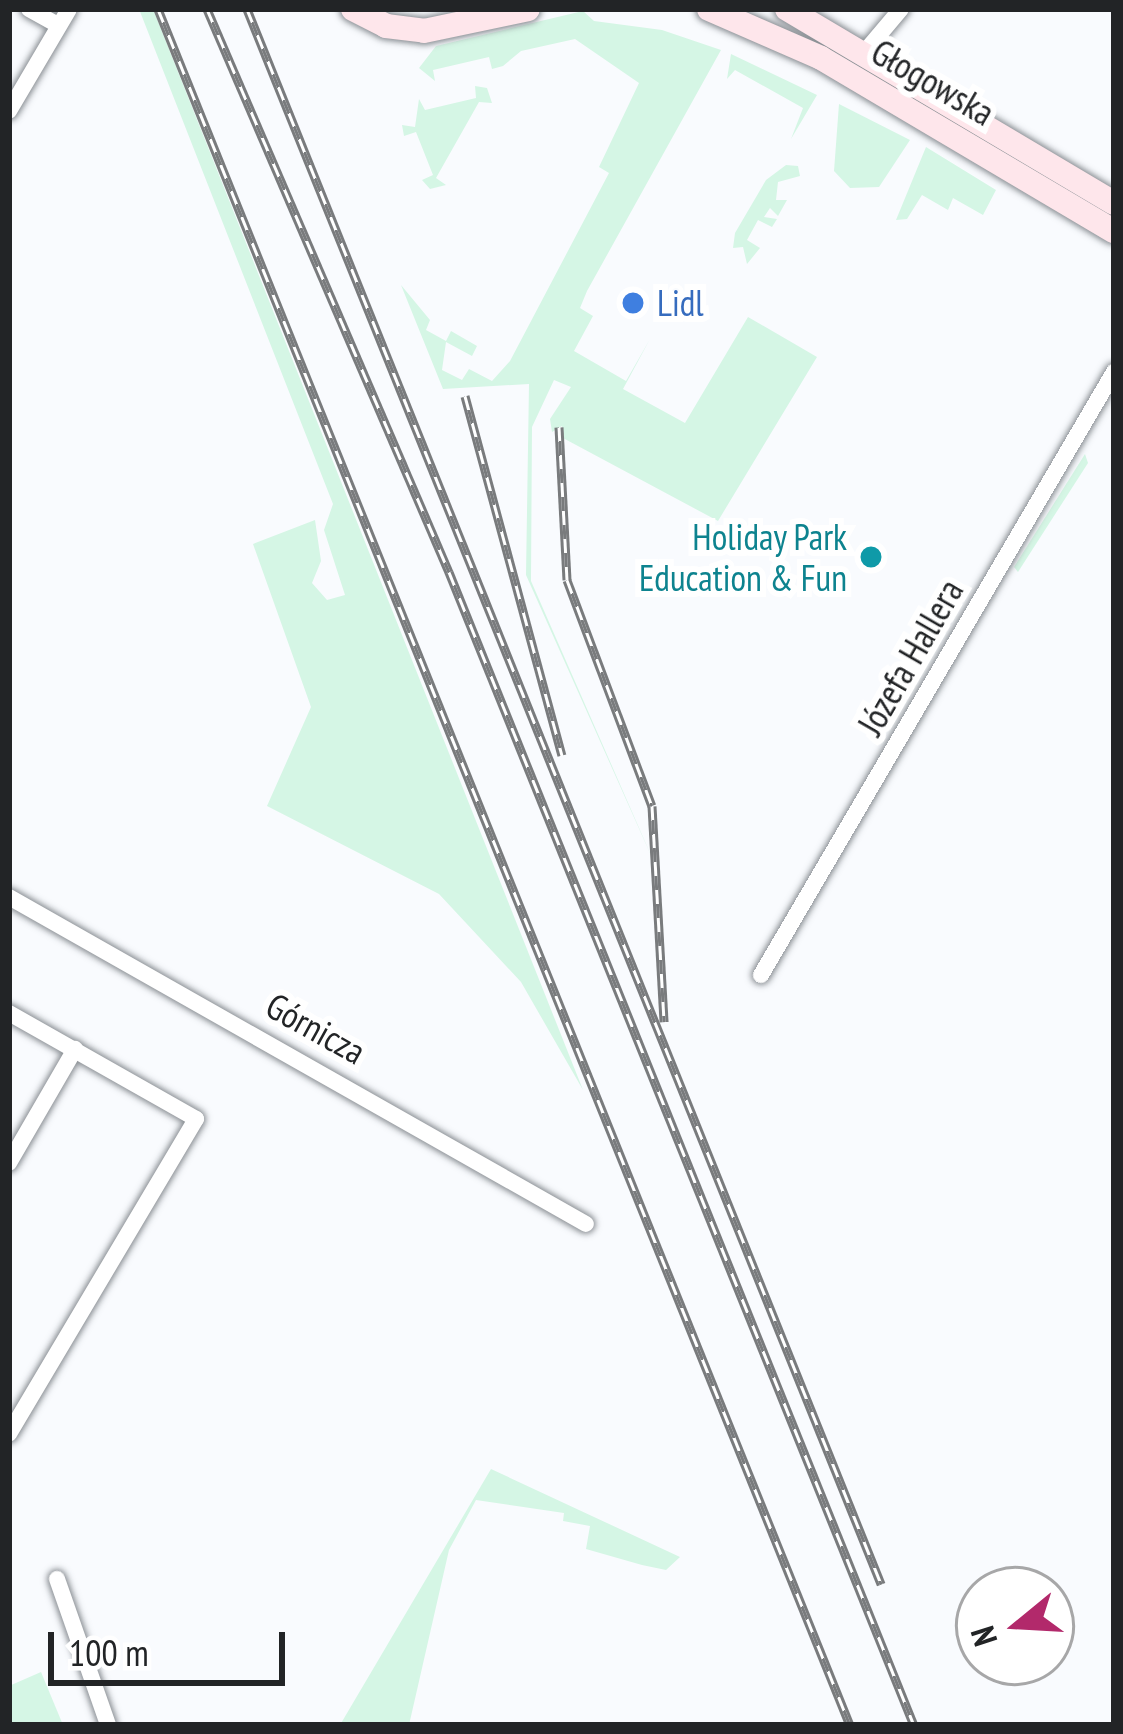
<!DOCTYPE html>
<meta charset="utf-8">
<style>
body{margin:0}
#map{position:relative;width:1123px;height:1734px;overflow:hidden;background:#f9fbfe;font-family:"PT Sans Narrow",sans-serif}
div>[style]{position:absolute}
.green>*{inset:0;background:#d5f6e5}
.roads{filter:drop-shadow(0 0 3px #8b9095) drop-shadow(0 0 3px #8b9095)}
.minor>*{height:16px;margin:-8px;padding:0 8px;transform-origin:8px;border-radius:8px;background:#fff}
.secondary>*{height:24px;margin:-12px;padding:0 12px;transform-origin:12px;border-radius:12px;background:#fee6eb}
.rail>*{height:9px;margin-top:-4.5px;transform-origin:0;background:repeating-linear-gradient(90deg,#fff 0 14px,#797b7d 0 28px);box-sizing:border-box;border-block:3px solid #797b7d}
.dots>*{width:33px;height:33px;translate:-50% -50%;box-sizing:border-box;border:6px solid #fff;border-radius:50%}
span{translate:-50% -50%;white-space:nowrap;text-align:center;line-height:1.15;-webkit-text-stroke:12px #fff;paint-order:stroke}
.street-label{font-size:36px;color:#222426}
.shop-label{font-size:36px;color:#366cbe}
.left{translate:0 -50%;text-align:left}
.culture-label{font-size:36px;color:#0d838f}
.right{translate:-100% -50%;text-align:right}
.frame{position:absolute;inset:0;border:12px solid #222426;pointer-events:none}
.north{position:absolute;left:955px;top:1566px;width:120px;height:120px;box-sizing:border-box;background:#fff;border:3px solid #a7a7a8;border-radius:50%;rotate:252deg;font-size:33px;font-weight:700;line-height:48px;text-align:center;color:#222426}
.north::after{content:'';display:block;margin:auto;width:42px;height:54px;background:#b2296b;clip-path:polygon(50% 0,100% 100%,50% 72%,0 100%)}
.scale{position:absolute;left:48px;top:1632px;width:237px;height:54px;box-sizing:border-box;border:6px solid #222426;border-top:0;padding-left:15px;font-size:36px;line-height:42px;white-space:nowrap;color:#222426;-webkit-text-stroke:9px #fff;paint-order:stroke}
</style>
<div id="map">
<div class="green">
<div style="clip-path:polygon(139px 9px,153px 9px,583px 1090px,521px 982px,439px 894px,267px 806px,311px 707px,253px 544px,315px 520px,321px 561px,312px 583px,327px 600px,345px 595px,324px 530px,333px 504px)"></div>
<div style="clip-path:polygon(583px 11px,594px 21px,662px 30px,721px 50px,587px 291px,580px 308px,593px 316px,574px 351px,626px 381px,650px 339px,623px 389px,685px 423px,748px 317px,817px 357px,718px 521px,563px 438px,562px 426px,552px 432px,550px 419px,571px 387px,554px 380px,532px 427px,531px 581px,657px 869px,526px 575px,529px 384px,443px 389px,401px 285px,430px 320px,426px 330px,446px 341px,451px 331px,477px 346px,472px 356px,446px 342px,442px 370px,462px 380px,469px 369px,492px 381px,510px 361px,609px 173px,599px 167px,639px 83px,575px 39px,521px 51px,503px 66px,492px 69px,489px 57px,433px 70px,435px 81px,419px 68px,436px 46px)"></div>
<div style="clip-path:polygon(731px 54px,817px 95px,791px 139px,803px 108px,735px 70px,727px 79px)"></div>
<div style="clip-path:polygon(475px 86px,487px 88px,492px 103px,479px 102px,436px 178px,446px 185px,430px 189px,422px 180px,433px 175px,416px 132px,404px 136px,402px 125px,415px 127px,419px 99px,425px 110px,476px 98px)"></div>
<div style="clip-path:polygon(839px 104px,910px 140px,879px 187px,850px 188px,834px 171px)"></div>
<div style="clip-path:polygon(926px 147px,996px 190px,983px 215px,953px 198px,948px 210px,922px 195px,907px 219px,896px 220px)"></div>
<div style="clip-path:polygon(786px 165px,798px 166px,800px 176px,778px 182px,776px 200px,787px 200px,778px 216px,770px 208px,764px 217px,777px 219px,772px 227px,758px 220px,747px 240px,760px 248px,747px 264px,743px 247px,733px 248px,735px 233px,766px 180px)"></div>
<div style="clip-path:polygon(1085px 454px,1088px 463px,1018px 572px,1014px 567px)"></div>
<div style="clip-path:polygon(491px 1469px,680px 1557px,666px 1570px,642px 1565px,586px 1549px,590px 1526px,563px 1521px,564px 1513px,476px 1500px,449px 1550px,409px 1725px,340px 1725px)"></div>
<div style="clip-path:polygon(41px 1672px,63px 1725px,9px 1725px,9px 1686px)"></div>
</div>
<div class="roads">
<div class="minor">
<div style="left:29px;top:9px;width:33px;rotate:29deg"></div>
<div style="left:863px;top:54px;width:59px;rotate:-49.8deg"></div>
<div style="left:9px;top:111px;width:118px;rotate:-59.5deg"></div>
<div style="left:9px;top:897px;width:663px;rotate:29.54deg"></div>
<div style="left:761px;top:975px;width:699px;rotate:-59.66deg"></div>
<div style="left:9px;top:1013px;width:215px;rotate:29.5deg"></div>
<div style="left:196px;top:1119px;width:366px;rotate:120.7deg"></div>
<div style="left:9px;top:1163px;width:132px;rotate:-59.9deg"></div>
<div style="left:57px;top:1579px;width:155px;rotate:70.7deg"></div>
</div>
<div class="secondary">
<div style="left:353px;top:9px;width:37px;rotate:27deg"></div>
<div style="left:386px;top:26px;width:38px;rotate:7deg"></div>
<div style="left:424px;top:31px;width:106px;rotate:-11.9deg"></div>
<div style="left:709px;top:9px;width:122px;rotate:23.6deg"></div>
<div style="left:821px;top:58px;width:340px;rotate:30.6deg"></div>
<div style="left:787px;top:9px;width:380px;rotate:30.7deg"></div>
</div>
</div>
<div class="rail">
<div style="left:158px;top:9px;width:1850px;rotate:68.04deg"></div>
<div style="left:207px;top:9px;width:613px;rotate:66.74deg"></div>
<div style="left:449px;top:572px;width:1243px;rotate:68.04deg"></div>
<div style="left:247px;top:9px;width:1698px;rotate:68.07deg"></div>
<div style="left:465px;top:396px;width:372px;rotate:74.9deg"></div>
<div style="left:559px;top:427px;width:153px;rotate:87deg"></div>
<div style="left:567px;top:580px;width:241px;rotate:69.4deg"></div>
<div style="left:652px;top:806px;width:216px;rotate:86.8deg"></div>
</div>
<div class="dots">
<div style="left:633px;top:303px;background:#3f7fe0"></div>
<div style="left:871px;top:557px;background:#0f9aa8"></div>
</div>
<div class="street-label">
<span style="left:933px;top:82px;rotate:30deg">Głogowska</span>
<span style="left:910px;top:657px;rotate:-60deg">Józefa Hallera</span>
<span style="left:316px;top:1028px;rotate:29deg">Górnicza</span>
</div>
<div class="shop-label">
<span class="left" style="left:657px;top:303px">Lidl</span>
</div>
<div class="culture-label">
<span class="right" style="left:847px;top:557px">Holiday Park<br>Education &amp; Fun</span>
</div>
<div class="frame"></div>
<div class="north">N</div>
<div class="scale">100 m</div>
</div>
